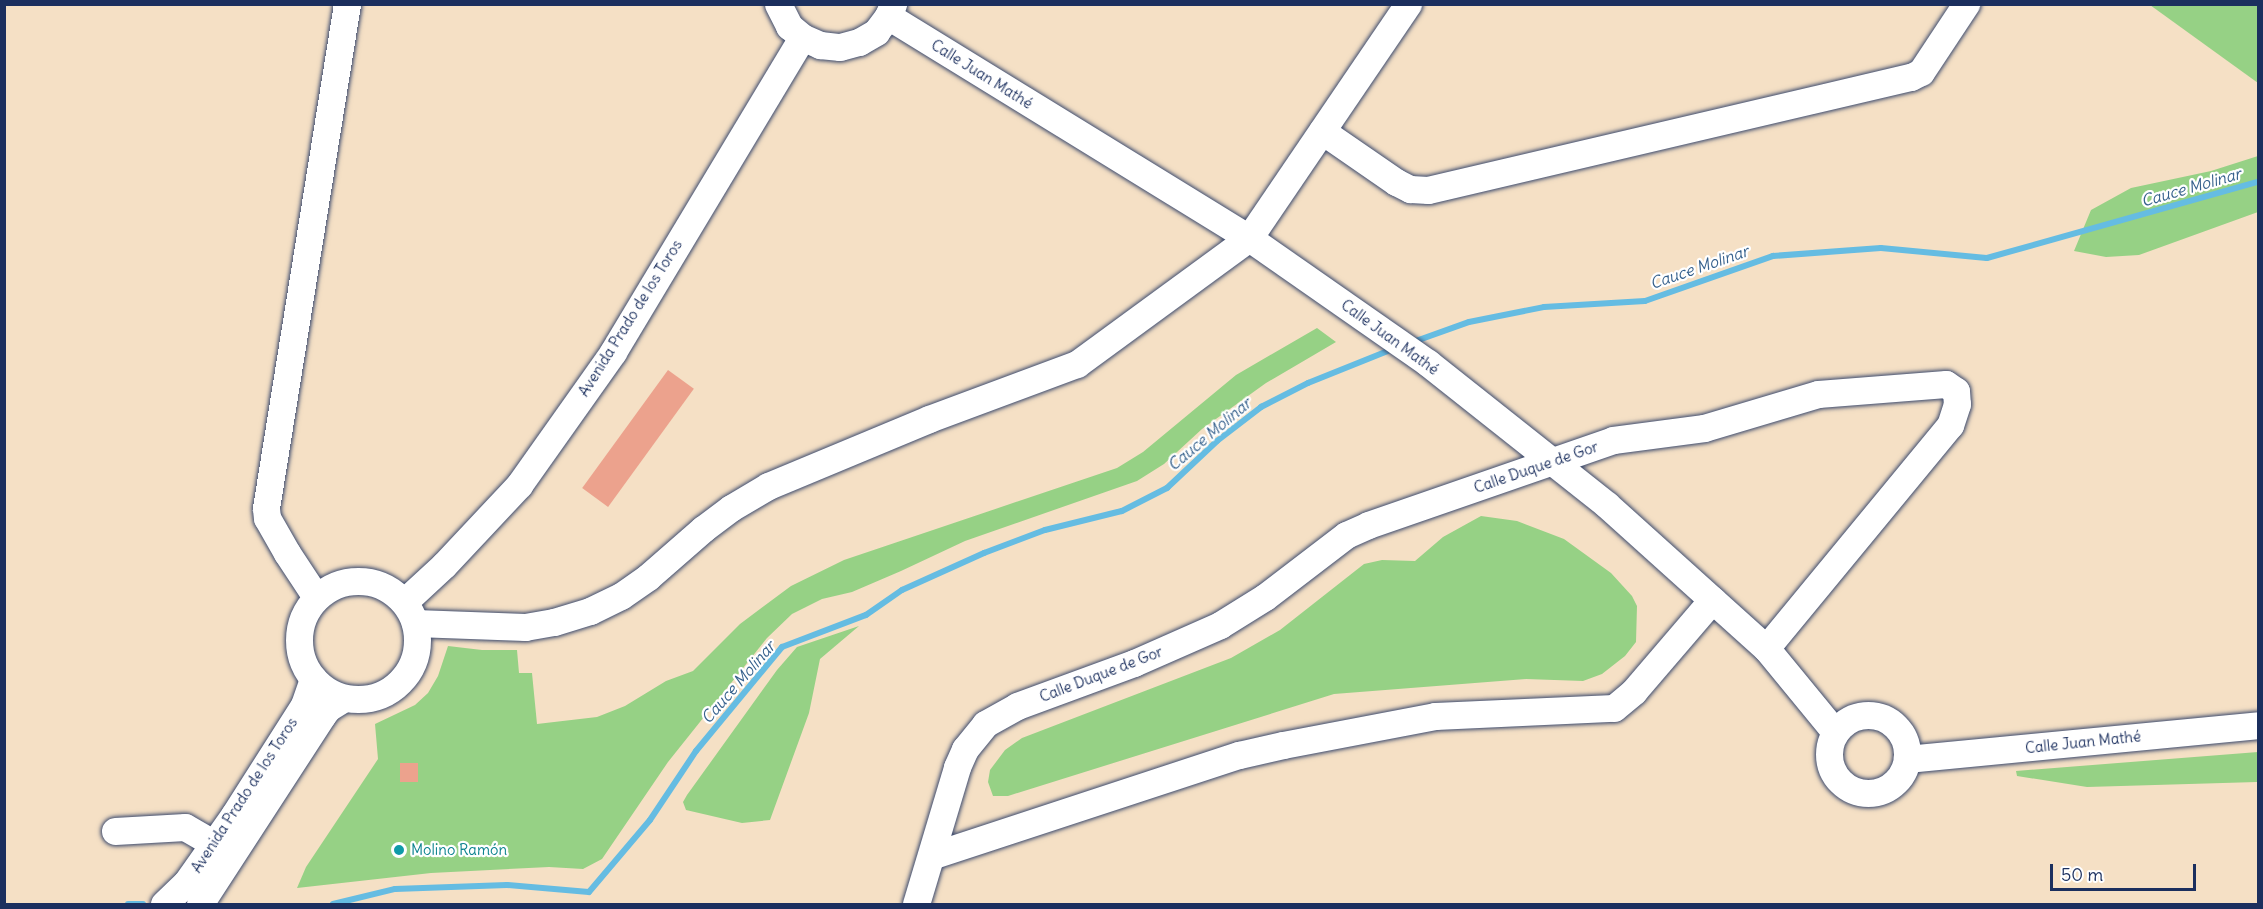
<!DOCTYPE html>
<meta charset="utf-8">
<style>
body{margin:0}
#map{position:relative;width:2263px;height:909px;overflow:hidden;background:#f5e0c5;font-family:Delius,sans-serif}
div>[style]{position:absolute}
.green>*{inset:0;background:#96d185}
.stream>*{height:6px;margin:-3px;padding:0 3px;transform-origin:3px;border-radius:3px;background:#65bce2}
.building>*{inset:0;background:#eca28d;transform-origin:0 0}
.roads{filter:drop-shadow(0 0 2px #3c4a6d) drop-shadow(0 0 2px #3c4a6d)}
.minor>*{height:27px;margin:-13.5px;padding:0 13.5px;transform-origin:13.5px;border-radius:13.5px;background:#fff}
.minor>.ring{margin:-13.5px;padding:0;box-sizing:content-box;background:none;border:27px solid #fff;border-radius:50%}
.dots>*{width:16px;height:16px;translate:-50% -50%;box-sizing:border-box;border:3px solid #fff;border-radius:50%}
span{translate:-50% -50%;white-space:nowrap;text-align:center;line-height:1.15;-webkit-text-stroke:4.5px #fff;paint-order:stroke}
.street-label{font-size:15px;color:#1b2f5e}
.culture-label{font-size:15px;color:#0d838f}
.left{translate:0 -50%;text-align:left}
.water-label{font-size:16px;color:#35608c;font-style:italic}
.frame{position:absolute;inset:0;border:6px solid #1b2f5e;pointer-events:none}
.scale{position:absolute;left:2050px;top:864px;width:146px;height:27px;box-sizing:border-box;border:3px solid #1b2f5e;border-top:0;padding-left:8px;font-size:18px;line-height:21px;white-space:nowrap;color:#1b2f5e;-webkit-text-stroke:4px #fff;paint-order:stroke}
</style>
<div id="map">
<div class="green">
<div style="clip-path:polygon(2150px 5px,2258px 5px,2258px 83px)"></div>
<div style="clip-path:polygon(2258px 156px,2258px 212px,2139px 255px,2106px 257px,2074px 251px,2091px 210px,2131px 188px,2211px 171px)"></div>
<div style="clip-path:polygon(1317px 328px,1336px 342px,1266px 383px,1202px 429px,1164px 464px,1137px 481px,965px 541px,901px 571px,852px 592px,822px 599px,792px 614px,767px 638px,668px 762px,602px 859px,583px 869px,549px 867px,431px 873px,297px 888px,306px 867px,378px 759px,375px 724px,415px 705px,428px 693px,438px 676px,448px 646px,482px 650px,517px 650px,519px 673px,532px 673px,537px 724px,597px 717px,625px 706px,666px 681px,693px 671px,740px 624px,791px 586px,844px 560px,1117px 468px,1143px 452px,1236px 375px)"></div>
<div style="clip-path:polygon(1481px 516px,1517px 521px,1564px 539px,1611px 573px,1632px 596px,1637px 606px,1636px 642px,1625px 656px,1602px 674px,1583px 681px,1526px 679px,1334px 694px,1008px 796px,993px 796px,988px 782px,990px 770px,1005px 750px,1022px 738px,1231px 658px,1280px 630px,1364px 564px,1382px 560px,1415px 561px,1443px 537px)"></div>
<div style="clip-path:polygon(859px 626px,820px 659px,809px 713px,770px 820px,742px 823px,686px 810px,683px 802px,687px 795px,777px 670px,797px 647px)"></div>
<div style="clip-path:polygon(2258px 752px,2257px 782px,2087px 787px,2017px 776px,2016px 771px)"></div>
</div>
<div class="stream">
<div style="left:1413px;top:342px;width:59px;rotate:-19.7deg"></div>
<div style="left:1469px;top:322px;width:76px;rotate:-11.3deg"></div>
<div style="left:1544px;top:307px;width:101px;rotate:-3.4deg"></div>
<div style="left:1645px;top:301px;width:136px;rotate:-19.4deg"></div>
<div style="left:1773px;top:256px;width:108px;rotate:-4.2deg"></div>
<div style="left:1881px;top:248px;width:106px;rotate:5.4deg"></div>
<div style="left:1987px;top:258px;width:281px;rotate:-15.7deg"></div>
<div style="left:128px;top:904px;width:15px"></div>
<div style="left:333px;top:904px;width:64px;rotate:-13.6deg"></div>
<div style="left:395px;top:889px;width:112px;rotate:-2deg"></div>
<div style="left:507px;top:885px;width:82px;rotate:4.9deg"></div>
<div style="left:589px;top:892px;width:94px;rotate:-49.7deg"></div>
<div style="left:650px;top:820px;width:83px;rotate:-56.3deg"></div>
<div style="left:696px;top:751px;width:135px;rotate:-50.4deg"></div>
<div style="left:782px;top:647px;width:90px;rotate:-20.9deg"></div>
<div style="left:866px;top:615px;width:44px;rotate:-34.8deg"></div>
<div style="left:902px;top:590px;width:90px;rotate:-24.3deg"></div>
<div style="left:984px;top:553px;width:65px;rotate:-20.7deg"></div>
<div style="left:1045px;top:530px;width:79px;rotate:-13.9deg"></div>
<div style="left:1122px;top:511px;width:51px;rotate:-27.1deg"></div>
<div style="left:1167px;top:488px;width:69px;rotate:-43.2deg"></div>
<div style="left:1217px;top:441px;width:56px;rotate:-37.7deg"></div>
<div style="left:1261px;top:407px;width:53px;rotate:-27.1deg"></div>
<div style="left:1308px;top:383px;width:94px;rotate:-21.9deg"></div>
</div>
<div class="building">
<div style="left:668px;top:370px;width:32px;height:146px;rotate:36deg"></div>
<div style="left:400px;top:763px;width:18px;height:19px"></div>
</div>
<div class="roads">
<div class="minor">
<div style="left:778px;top:4px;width:25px;rotate:63deg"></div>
<div style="left:789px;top:26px;width:17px;rotate:40deg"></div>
<div style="left:802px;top:37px;width:20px;rotate:24deg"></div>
<div style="left:820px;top:45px;width:20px;rotate:6deg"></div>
<div style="left:840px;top:47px;width:20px;rotate:-15deg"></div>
<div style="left:859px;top:42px;width:20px;rotate:-30deg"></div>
<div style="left:876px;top:32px;width:20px;rotate:-53deg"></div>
<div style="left:888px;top:16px;width:13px;rotate:-67deg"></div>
<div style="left:888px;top:16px;width:424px;rotate:31.6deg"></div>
<div style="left:1249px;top:238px;width:218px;rotate:34.9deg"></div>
<div style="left:1428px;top:363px;width:228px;rotate:38.4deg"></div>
<div style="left:1607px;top:505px;width:214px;rotate:42deg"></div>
<div style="left:1766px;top:648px;width:109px;rotate:50.6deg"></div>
<div style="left:1322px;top:131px;width:90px;rotate:34.6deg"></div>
<div style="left:1396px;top:182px;width:16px;rotate:27deg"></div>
<div style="left:1410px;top:189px;width:18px;rotate:3deg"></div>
<div style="left:1428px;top:190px;width:496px;rotate:-13.2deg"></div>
<div style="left:1911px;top:77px;width:11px;rotate:-27deg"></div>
<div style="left:1921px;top:72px;width:82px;rotate:-56.5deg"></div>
<div class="ring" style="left:299px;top:581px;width:91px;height:91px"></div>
<div style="left:316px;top:597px;width:53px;rotate:-123.4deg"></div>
<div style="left:287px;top:553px;width:40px;rotate:-119.7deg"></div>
<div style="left:267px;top:518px;width:10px;rotate:-96deg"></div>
<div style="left:266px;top:508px;width:510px;rotate:-80.87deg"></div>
<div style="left:404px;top:602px;width:54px;rotate:-42.8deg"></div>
<div style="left:444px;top:565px;width:110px;rotate:-46.8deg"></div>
<div style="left:519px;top:485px;width:163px;rotate:-54.7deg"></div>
<div style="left:613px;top:352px;width:367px;rotate:-59deg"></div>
<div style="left:415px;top:623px;width:110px;rotate:2.1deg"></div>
<div style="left:525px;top:627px;width:29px;rotate:-10deg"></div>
<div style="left:554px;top:622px;width:38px;rotate:-17deg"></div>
<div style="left:590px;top:611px;width:34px;rotate:-26deg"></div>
<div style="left:621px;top:596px;width:33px;rotate:-35deg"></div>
<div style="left:648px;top:577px;width:73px;rotate:-41.1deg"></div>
<div style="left:703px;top:529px;width:35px;rotate:-37deg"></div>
<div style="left:731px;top:508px;width:43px;rotate:-30.7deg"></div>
<div style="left:768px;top:486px;width:174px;rotate:-22.6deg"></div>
<div style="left:929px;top:419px;width:158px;rotate:-20.4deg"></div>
<div style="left:1077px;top:364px;width:213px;rotate:-36.2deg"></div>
<div style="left:1249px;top:238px;width:283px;rotate:-55.8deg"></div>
<div class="ring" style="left:1829px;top:715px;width:51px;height:51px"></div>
<div style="left:1907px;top:759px;width:353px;rotate:-5.5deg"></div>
<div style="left:115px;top:831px;width:70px;rotate:-3.3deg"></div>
<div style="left:185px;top:827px;width:34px;rotate:30deg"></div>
<div style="left:931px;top:856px;width:324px;rotate:-18.2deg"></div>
<div style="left:1239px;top:755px;width:45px;rotate:-12.8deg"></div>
<div style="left:1283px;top:745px;width:155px;rotate:-10.8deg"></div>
<div style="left:1435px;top:716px;width:179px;rotate:-2.6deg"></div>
<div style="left:1614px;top:708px;width:26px;rotate:-40deg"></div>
<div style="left:1634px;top:691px;width:120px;rotate:-49.4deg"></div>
<div style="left:164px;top:904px;width:30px;rotate:-44deg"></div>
<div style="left:186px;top:883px;width:83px;rotate:-54.8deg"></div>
<div style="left:234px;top:815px;width:130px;rotate:-57.5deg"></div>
<div style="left:304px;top:705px;width:28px;rotate:-71deg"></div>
<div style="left:200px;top:904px;width:224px;rotate:-57deg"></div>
<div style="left:322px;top:716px;width:10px;rotate:-53deg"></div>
<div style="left:328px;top:708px;width:19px;rotate:-32deg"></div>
<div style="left:916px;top:904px;width:143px;rotate:-73.3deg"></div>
<div style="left:957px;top:767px;width:20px;rotate:-66deg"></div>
<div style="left:965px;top:749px;width:32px;rotate:-51deg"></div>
<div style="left:985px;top:724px;width:37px;rotate:-29deg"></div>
<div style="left:1017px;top:706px;width:125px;rotate:-20.2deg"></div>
<div style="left:1134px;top:663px;width:94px;rotate:-23.8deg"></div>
<div style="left:1220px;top:625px;width:53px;rotate:-31.9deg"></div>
<div style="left:1265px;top:597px;width:102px;rotate:-37.4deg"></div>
<div style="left:1346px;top:535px;width:24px;rotate:-24deg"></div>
<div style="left:1368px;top:525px;width:259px;rotate:-19.1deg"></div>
<div style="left:1613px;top:440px;width:92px;rotate:-7.5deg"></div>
<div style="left:1704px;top:428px;width:119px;rotate:-16.6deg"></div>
<div style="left:1818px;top:394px;width:128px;rotate:-4.5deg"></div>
<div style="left:1946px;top:384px;width:12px;rotate:35deg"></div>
<div style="left:1956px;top:391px;width:13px;rotate:86deg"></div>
<div style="left:1957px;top:404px;width:22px;rotate:108deg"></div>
<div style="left:1950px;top:425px;width:289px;rotate:129.5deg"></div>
</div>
</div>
<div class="dots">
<div style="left:399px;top:850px;background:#0f9aa8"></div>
</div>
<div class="street-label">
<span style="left:982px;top:74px;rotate:32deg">Calle Juan Mathé</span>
<span style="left:630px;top:318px;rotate:-58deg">Avenida Prado de los Toros</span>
<span style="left:1390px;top:337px;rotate:36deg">Calle Juan Mathé</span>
<span style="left:1536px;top:467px;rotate:-19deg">Calle Duque de Gor</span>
<span style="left:1101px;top:674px;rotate:-21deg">Calle Duque de Gor</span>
<span style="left:2083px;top:742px;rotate:-6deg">Calle Juan Mathé</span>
<span style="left:244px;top:795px;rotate:-57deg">Avenida Prado de los Toros</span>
</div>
<div class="culture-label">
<span class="left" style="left:411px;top:850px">Molino Ramón</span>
</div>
<div class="water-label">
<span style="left:2191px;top:187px;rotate:-16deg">Cauce Molinar</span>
<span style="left:1699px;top:267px;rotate:-19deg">Cauce Molinar</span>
<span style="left:1209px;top:434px;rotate:-40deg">Cauce Molinar</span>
<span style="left:738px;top:682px;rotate:-49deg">Cauce Molinar</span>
</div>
<div class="frame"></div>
<div class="scale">50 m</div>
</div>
